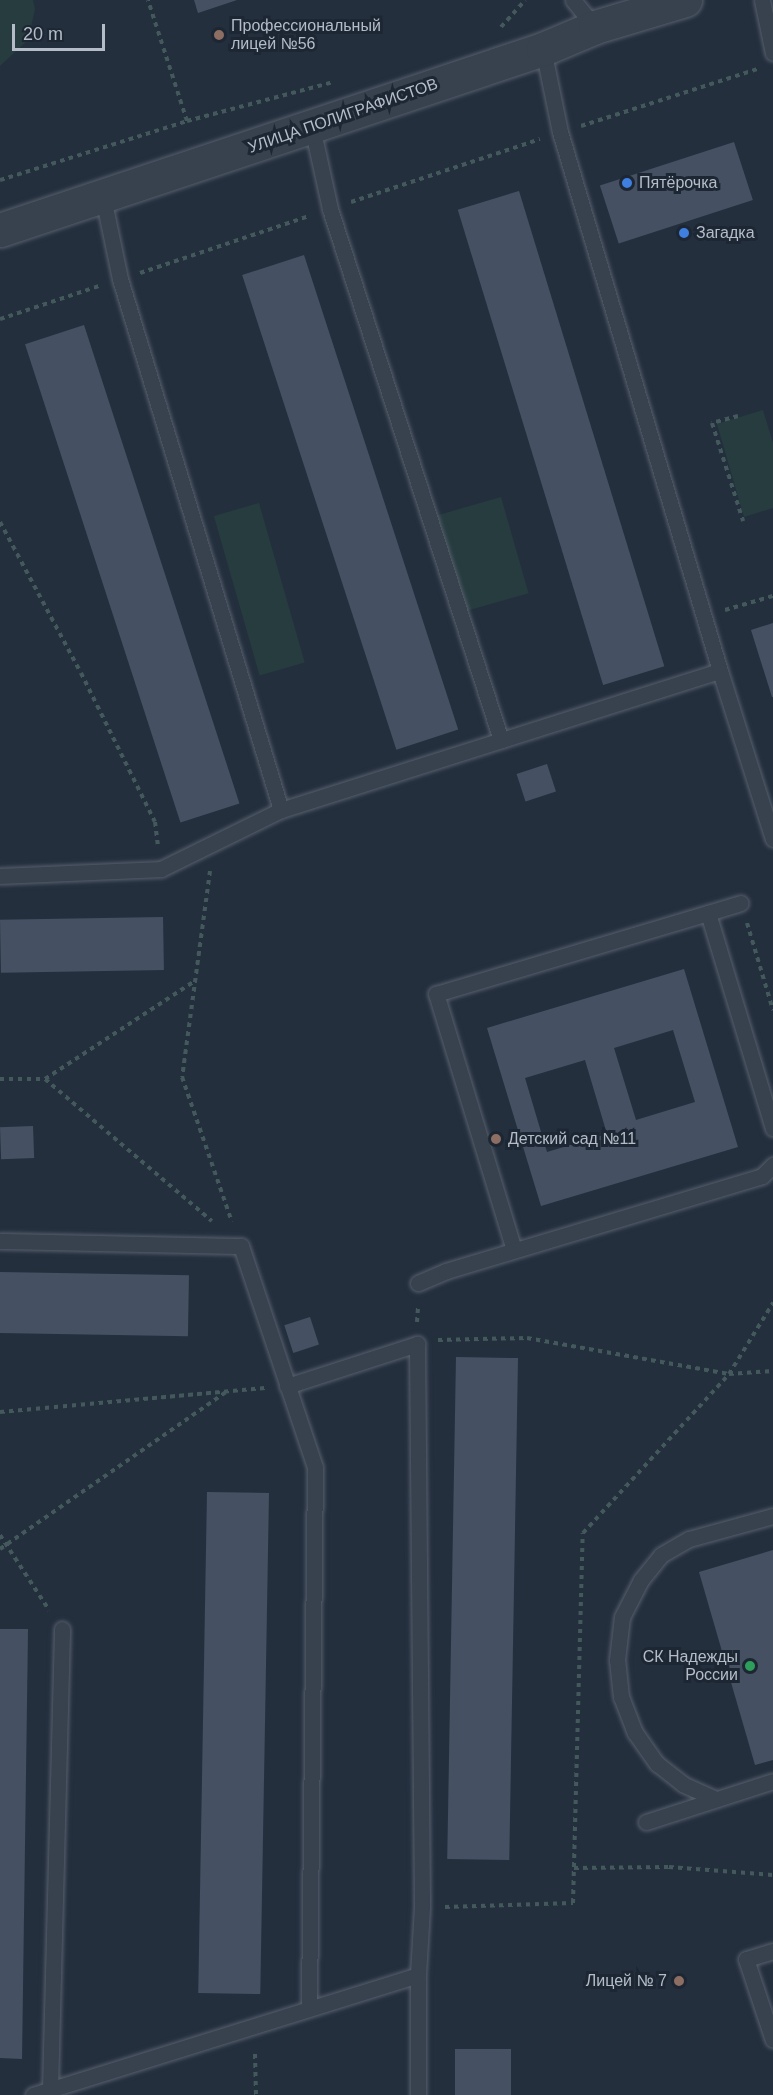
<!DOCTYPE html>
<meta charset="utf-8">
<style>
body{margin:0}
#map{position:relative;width:773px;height:2095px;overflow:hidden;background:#242f3e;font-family:Helvetica,sans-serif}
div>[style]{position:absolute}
.green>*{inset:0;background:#263c3f;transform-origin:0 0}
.building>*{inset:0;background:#455162;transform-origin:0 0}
.path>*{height:4px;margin-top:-2px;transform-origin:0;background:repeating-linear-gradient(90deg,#44595c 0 4.5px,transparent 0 9px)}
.roads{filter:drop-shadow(0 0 2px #565f6c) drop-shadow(0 0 2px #565f6c)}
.service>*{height:15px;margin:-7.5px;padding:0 7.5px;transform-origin:7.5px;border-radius:7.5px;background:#38414e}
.tertiary>*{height:33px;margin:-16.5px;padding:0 16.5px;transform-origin:16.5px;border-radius:16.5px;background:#38414e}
.dots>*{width:16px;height:16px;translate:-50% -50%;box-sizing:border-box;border:3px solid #1d2633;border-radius:50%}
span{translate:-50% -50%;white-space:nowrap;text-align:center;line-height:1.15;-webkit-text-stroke:6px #1d2633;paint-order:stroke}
.poi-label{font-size:16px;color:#b4bcc9}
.left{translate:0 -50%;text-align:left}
.right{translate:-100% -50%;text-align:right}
.street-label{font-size:16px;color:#b4bcc9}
.scale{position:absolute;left:12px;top:24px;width:93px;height:27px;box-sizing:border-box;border:3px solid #b4bcc9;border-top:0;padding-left:8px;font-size:18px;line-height:21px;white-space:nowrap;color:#b4bcc9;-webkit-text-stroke:4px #1d2633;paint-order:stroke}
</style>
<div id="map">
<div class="green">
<div style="clip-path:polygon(0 0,33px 0,35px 9px,28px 40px,0 66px)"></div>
<div style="clip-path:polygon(763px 410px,773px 443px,773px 508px,744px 517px,717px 424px)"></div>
<div style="left:501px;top:497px;width:100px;height:74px;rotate:74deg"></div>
<div style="left:259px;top:503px;width:166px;height:47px;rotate:74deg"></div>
</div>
<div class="building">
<div style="clip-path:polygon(194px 0,237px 0,198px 13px)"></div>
<div style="left:734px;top:142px;width:61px;height:141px;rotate:72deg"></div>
<div style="left:519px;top:191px;width:497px;height:64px;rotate:73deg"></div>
<div style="left:304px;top:255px;width:499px;height:65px;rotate:72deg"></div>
<div style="left:84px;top:325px;width:503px;height:62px;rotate:72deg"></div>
<div style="clip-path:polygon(773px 623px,773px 697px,772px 697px,751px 630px)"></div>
<div style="left:547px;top:764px;width:29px;height:32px;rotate:72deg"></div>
<div style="left:163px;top:917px;width:53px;height:163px;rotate:89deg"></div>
<div style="clip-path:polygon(evenodd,684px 969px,738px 1147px,541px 1206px,487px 1028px,684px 969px,673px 1030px,695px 1102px,636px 1120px,614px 1048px,673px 1030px,684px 969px,585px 1060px,607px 1134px,547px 1152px,525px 1078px,585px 1060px)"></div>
<div style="left:33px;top:1126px;width:32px;height:33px;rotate:88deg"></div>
<div style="left:0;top:1272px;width:189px;height:61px;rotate:1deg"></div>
<div style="left:310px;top:1317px;width:29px;height:27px;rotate:72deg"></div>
<div style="left:456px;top:1357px;width:62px;height:502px;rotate:1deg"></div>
<div style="left:207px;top:1492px;width:62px;height:501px;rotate:1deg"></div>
<div style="clip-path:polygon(773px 1550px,773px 1760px,755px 1765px,699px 1572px)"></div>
<div style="clip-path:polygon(0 1629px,28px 1629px,22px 2059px,0 2058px)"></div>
<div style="left:455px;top:2049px;width:56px;height:46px"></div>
</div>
<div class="path">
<div style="left:501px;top:27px;width:36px;rotate:-48deg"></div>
<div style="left:187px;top:121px;width:152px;rotate:-14.9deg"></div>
<div style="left:581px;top:126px;width:185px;rotate:-17.9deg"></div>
<div style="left:0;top:180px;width:196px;rotate:-17.5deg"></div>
<div style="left:187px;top:121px;width:127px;rotate:-107.9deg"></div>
<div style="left:351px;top:202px;width:199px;rotate:-18.4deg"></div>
<div style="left:140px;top:273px;width:178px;rotate:-18.6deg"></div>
<div style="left:0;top:319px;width:104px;rotate:-18.4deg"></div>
<div style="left:738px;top:416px;width:27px;rotate:165deg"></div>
<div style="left:712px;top:423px;width:103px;rotate:72.4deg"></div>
<div style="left:0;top:522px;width:171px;rotate:61.8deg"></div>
<div style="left:81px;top:673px;width:166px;rotate:63.6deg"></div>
<div style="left:155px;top:822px;width:23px;rotate:83deg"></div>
<div style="left:725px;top:610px;width:50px;rotate:-16.3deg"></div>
<div style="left:210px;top:871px;width:208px;rotate:97.7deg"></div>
<div style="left:182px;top:1077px;width:153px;rotate:71deg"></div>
<div style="left:747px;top:923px;width:91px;rotate:73.4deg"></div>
<div style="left:0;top:1079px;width:45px"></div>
<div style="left:45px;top:1079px;width:219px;rotate:40.4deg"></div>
<div style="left:45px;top:1079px;width:179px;rotate:-33.2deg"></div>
<div style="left:417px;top:1322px;width:16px;rotate:-86deg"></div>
<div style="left:438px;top:1340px;width:89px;rotate:-1.3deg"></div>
<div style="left:527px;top:1338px;width:205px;rotate:10.1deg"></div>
<div style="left:729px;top:1374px;width:44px;rotate:-3.9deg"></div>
<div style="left:0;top:1412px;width:266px;rotate:-5.2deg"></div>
<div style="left:0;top:1535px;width:90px;rotate:56.8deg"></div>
<div style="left:0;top:1549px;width:275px;rotate:-34.8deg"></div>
<div style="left:574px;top:1868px;width:95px;rotate:-0.6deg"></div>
<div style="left:669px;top:1867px;width:104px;rotate:4.4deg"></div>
<div style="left:445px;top:1907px;width:128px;rotate:-1.8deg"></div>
<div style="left:573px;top:1903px;width:370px;rotate:-88.5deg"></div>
<div style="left:583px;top:1533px;width:216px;rotate:-47.4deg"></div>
<div style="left:729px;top:1374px;width:84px;rotate:-58.2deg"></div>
<div style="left:255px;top:2054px;width:41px;rotate:88.6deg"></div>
</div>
<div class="roads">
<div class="service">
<div style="left:573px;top:0;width:35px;rotate:51deg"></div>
<div style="left:762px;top:0;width:54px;rotate:78.3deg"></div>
<div style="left:312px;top:127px;width:84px;rotate:77.6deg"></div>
<div style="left:330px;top:209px;width:558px;rotate:72.15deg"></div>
<div style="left:103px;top:197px;width:84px;rotate:78.3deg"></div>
<div style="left:120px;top:279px;width:555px;rotate:73.13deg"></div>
<div style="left:281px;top:810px;width:460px;rotate:-17.6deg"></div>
<div style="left:720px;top:671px;width:562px;rotate:-106.53deg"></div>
<div style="left:560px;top:132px;width:85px;rotate:-101.6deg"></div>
<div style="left:720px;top:671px;width:176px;rotate:72.5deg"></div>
<div style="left:0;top:876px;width:161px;rotate:-2.5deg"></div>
<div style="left:161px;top:869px;width:134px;rotate:-26.2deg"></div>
<div style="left:708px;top:913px;width:34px;rotate:-17deg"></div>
<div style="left:0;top:1241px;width:241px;rotate:1.2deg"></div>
<div style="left:241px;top:1246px;width:233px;rotate:71.5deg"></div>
<div style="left:315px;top:1467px;width:541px;rotate:90.64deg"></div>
<div style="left:514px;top:1250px;width:268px;rotate:-106.9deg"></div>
<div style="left:436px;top:994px;width:284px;rotate:-16.6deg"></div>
<div style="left:708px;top:913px;width:225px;rotate:73.2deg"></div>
<div style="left:418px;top:1283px;width:30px;rotate:-23deg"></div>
<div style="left:446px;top:1271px;width:330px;rotate:-16.7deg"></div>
<div style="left:762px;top:1176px;width:16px;rotate:-45deg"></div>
<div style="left:287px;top:1386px;width:137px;rotate:-17.9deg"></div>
<div style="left:417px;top:1344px;width:563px;rotate:89.49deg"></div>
<div style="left:422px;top:1907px;width:68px;rotate:93.4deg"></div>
<div style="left:418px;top:1975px;width:120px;rotate:90deg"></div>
<div style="left:716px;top:1799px;width:36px;rotate:-156deg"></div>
<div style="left:683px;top:1784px;width:33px;rotate:-142deg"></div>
<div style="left:657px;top:1764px;width:38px;rotate:-125deg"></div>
<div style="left:635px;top:1733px;width:39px;rotate:-111deg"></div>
<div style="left:621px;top:1697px;width:37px;rotate:-96deg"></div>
<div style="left:617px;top:1660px;width:43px;rotate:-83.4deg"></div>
<div style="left:622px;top:1617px;width:42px;rotate:-62.8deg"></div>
<div style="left:641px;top:1580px;width:32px;rotate:-51deg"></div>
<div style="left:661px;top:1555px;width:32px;rotate:-30deg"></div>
<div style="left:689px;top:1539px;width:87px;rotate:-15.3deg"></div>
<div style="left:646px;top:1822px;width:133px;rotate:-17.9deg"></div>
<div style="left:773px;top:1951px;width:28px;rotate:163deg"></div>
<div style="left:746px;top:1959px;width:85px;rotate:71.6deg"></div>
<div style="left:50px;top:2089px;width:460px;rotate:-88.5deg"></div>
<div style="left:33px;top:2095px;width:403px;rotate:-17.3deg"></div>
</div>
<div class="tertiary">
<div style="left:0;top:230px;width:572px;rotate:-18.43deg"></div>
<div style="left:543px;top:49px;width:56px;rotate:-22.9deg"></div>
<div style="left:595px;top:27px;width:94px;rotate:-16.7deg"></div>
</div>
</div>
<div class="dots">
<div style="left:219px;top:35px;background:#8d6e63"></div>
<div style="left:627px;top:183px;background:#3f7fe0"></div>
<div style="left:684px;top:233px;background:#3f7fe0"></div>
<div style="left:496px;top:1139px;background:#8d6e63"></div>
<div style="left:750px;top:1666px;background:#2e9e5b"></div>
<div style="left:679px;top:1981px;background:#8d6e63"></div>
</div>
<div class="poi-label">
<span class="left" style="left:231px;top:35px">Профессиональный<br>лицей №56</span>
<span class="left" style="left:639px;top:183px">Пятёрочка</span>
<span class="left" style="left:696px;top:233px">Загадка</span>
<span class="left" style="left:508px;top:1139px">Детский сад №11</span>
<span class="right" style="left:738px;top:1666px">СК Надежды<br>России</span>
<span class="right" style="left:667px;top:1981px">Лицей № 7</span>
</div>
<div class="street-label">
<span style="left:343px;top:116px;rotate:-19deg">УЛИЦА ПОЛИГРАФИСТОВ</span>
</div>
<div class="scale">20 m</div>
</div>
